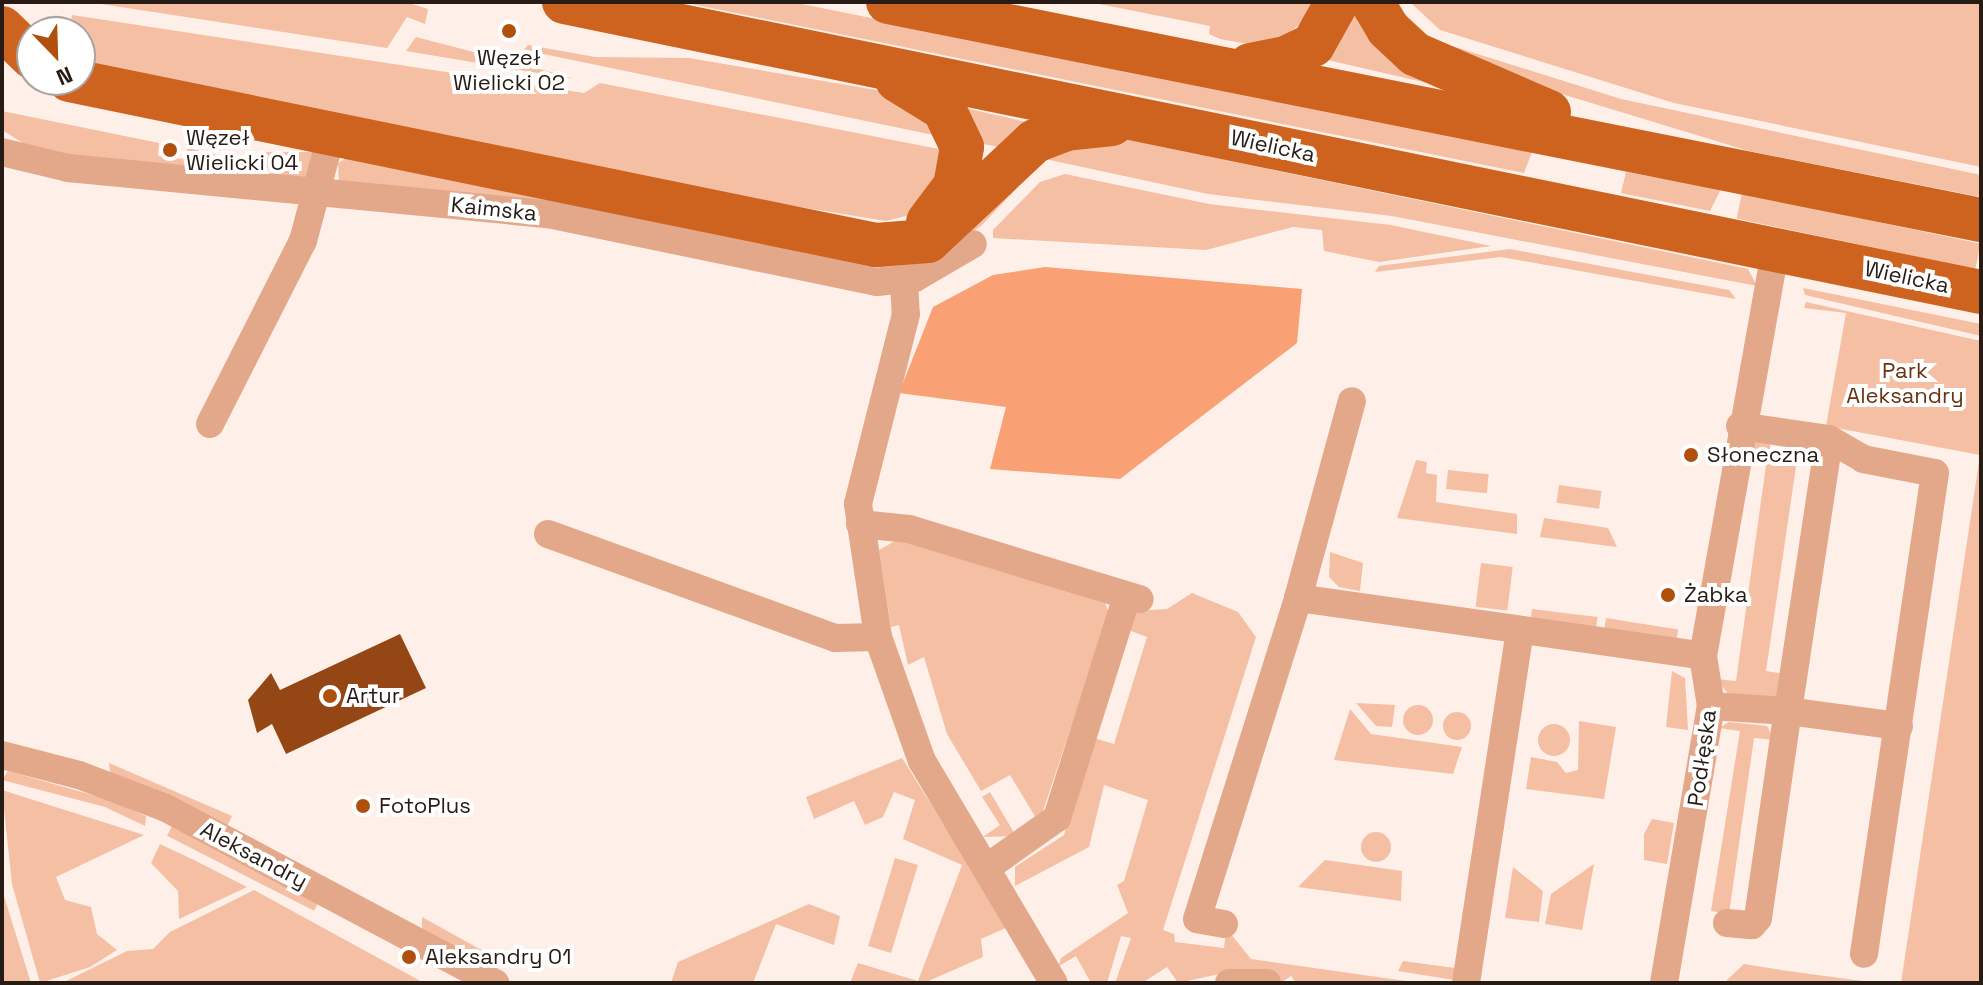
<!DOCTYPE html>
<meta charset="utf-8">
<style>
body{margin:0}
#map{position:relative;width:1983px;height:985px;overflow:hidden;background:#fef0e9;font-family:"Space Grotesk",sans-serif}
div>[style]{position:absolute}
.green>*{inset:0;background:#f5bfa4;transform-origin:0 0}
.round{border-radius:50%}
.forest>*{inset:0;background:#f9a174}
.building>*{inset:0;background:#954615}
.street>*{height:28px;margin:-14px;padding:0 14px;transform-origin:14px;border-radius:14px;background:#e3a88a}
.primary>*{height:44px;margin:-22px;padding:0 22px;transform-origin:22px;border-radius:22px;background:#cd631f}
.dots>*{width:22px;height:22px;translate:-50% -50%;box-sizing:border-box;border:4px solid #fff;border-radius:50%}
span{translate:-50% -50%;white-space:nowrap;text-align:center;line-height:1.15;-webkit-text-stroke:8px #fff;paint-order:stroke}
.poi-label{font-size:22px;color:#271b15}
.left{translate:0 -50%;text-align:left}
.street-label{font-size:22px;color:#271b15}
.park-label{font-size:22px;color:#683110}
.frame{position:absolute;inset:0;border:4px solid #271b15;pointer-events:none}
.north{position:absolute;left:16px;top:16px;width:80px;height:80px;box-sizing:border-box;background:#fff;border:2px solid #a9a4a1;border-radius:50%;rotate:157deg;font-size:22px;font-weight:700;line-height:32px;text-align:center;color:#271b15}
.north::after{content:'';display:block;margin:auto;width:28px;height:36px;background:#b1500c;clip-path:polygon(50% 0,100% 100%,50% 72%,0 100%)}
</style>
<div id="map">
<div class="green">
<div style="clip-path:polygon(88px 2px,406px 2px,428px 9px,425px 24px,407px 17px,387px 48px)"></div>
<div style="clip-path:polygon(682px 2px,792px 2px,1532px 152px,1524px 173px)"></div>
<div style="clip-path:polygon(1089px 2px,1326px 2px,1271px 48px,1220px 39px,1209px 34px,1210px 26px)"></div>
<div style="clip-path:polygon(1348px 2px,1453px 89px,1319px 58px)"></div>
<div style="clip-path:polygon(1410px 2px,1981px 2px,1981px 167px,1674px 103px,1440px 30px)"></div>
<div style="clip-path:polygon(1399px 9px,1433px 40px,1621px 99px,1981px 175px,1981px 197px,1749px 151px,1496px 74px,1420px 45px)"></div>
<div style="clip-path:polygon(72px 15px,584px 93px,600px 83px,949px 151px,946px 174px,909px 215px,886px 221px,536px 164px,85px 64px,80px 32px,69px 32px)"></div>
<div style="clip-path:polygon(416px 37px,547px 71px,574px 79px,406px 51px)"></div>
<div style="clip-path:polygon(528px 45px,595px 57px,689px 58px,905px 95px,948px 138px,524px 50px)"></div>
<div style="clip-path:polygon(965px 108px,1035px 124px,1009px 149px,973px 142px)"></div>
<div style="clip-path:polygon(2px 111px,159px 143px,158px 156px,183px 159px,188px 148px,245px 162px,263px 180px,36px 151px,2px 130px)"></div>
<div style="clip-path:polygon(1110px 136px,1748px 269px,1757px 286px,1392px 216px,1208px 194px,1031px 156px)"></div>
<div style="clip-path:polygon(266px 152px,312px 152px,314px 176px,281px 182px,263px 164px)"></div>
<div style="clip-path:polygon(348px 157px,868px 262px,1031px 173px,982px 225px,944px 253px,894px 270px,339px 186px,338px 163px)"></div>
<div style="clip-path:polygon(1626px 172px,1719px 189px,1720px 191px,1710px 211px,1621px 193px)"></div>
<div style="clip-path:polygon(1065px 174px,1209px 204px,1391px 225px,1491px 246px,1379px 262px,1324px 251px,1322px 230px,1293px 227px,1206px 250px,993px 238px,993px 230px,1040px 182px)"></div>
<div style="left:1742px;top:193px;width:244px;height:26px;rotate:12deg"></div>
<div style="clip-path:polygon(1510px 249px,1729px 290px,1736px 299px,1501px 257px,1375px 272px,1379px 266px)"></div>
<div style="clip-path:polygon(1803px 288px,1981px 324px,1981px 336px,1805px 295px)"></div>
<div style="clip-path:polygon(1806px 302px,1981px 341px,1981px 983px,1901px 983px,1980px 455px,1826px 426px,1846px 313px,1804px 308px)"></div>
<div style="clip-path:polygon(1770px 440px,1770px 450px,1806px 454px,1808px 446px,1817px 463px,1797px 460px,1766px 671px,1785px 674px,1778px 698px,1730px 696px,1716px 679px,1736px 681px,1767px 458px,1746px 454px,1756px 442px)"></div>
<div style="clip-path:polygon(1416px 460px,1427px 462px,1426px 473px,1437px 475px,1436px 502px,1517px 514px,1517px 534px,1397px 518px)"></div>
<div style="left:1448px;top:470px;width:41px;height:19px;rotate:6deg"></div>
<div style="left:1559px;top:485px;width:43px;height:18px;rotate:8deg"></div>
<div style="clip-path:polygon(1544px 518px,1608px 528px,1617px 547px,1540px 537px)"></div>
<div style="clip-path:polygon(902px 537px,1105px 603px,1109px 613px,1039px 823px,1010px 775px,981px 791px,947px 734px,924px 657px,908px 665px,899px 625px,891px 627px,879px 550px)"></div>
<div style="clip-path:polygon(1330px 552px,1363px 563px,1360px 591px,1339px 587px,1329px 577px)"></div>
<div style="left:1481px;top:563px;width:32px;height:44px;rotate:7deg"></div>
<div style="clip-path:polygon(1192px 593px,1238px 612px,1256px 637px,1163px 930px,1174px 934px,1175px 942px,1224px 948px,1226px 928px,1251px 959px,1420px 983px,1296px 983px,1291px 976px,1282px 982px,1269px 972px,1242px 969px,1178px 983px,1167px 967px,1142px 983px,1115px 983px,1131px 938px,1121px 936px,1107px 983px,1091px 983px,1076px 956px,1059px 966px,1061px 958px,1128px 913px,1117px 885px,1124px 881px,1148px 800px,1104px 785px,1089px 847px,1015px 886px,1015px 867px,1064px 835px,1094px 738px,1114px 744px,1147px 637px,1128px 630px,1135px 611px,1167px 609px)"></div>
<div style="left:1532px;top:609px;width:66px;height:13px;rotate:7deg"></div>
<div style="left:1606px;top:618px;width:73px;height:14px;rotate:9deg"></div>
<div style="clip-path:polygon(1672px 671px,1685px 678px,1688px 730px,1666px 727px)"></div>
<div style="clip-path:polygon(1356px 703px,1395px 705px,1392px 727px,1376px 726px)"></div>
<div class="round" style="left:1403px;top:705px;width:30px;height:30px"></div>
<div style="clip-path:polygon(1350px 709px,1371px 734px,1462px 747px,1453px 774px,1334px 760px)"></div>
<div class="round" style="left:1443px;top:712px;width:28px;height:28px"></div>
<div style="clip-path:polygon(1579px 721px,1616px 727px,1604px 799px,1526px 789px,1531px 757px,1557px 762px,1566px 773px,1578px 770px)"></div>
<div style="clip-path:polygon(1729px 722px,1767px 726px,1774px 740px,1754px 738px,1729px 914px,1711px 911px,1740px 731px,1719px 728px)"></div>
<div class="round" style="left:1538px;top:724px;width:32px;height:32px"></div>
<div style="clip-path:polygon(902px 758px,1008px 927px,981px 939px,983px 957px,924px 983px,850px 983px,858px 963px,918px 981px,962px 865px,903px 839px,915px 800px,894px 792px,883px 817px,865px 825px,854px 801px,814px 819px,806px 797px)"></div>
<div style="clip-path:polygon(109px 763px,232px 816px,227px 826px,110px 772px)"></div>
<div style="clip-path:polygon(8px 771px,110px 800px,146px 816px,145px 826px,105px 807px,2px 780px)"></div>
<div style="clip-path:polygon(2px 790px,144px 835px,56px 877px,65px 900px,91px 907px,97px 934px,117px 950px,90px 967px,40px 983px,12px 884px)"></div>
<div style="clip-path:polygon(990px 792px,1016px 836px,983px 837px,1000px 825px,982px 797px)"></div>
<div style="clip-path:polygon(1652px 819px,1674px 823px,1667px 864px,1644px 860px,1644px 834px)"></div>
<div style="left:172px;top:826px;width:165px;height:11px;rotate:27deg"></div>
<div class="round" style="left:1361px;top:832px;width:30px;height:30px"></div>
<div style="clip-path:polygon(160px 844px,194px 860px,247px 887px,179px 919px,178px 891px,151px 863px)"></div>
<div style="left:895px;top:858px;width:24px;height:92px;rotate:17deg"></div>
<div style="clip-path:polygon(1325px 860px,1402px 871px,1401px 901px,1298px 887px)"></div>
<div style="clip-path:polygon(1594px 864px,1582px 930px,1545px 924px,1551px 894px)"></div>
<div style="clip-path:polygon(1513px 867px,1543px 891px,1539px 922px,1505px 918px)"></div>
<div style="clip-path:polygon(2px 887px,3px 893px,31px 983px,2px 983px)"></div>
<div style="clip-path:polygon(254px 890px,424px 983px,62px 983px,127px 951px,153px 949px,170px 932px)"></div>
<div style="clip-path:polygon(809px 904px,840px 916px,834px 945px,776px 924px,753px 983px,671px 983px,678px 962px)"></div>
<div style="clip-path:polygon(422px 917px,494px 957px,485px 963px,422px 929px)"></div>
<div style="clip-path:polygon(1403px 961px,1455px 968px,1454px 980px,1398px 971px)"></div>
<div style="clip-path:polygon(1744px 964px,1788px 971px,1877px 983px,1724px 983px)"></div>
</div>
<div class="forest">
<div style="clip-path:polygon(1045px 267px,1302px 289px,1297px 343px,1120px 479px,990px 469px,1006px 407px,899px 393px,933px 307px,993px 275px)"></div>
</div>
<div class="building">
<div style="clip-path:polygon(400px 634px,426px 688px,286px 754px,272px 724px,257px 733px,248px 700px,271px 673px,280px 690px)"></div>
</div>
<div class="street">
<div style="left:2px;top:152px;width:68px;rotate:13.6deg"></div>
<div style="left:68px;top:168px;width:482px;rotate:5.5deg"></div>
<div style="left:548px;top:214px;width:336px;rotate:11.7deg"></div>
<div style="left:877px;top:282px;width:38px;rotate:-6deg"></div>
<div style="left:915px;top:278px;width:67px;rotate:-30.4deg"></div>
<div style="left:904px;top:281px;width:33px;rotate:87deg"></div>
<div style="left:906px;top:314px;width:196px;rotate:104.2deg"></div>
<div style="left:858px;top:504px;width:134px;rotate:81.4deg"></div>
<div style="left:878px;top:637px;width:132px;rotate:70.5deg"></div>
<div style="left:922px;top:761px;width:258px;rotate:59.3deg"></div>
<div style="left:210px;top:424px;width:205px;rotate:-63.1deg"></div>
<div style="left:303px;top:241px;width:109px;rotate:-75.1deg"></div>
<div style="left:1740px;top:426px;width:90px;rotate:8.3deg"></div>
<div style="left:1829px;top:439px;width:39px;rotate:30deg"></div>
<div style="left:1863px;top:459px;width:73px;rotate:11deg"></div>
<div style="left:1935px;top:473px;width:486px;rotate:98.4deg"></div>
<div style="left:860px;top:524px;width:49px;rotate:5.8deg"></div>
<div style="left:909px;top:529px;width:241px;rotate:16.9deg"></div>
<div style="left:548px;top:534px;width:305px;rotate:19.9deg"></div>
<div style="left:835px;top:638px;width:43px;rotate:-1.3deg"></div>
<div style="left:1298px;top:598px;width:204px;rotate:-74.7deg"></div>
<div style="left:1711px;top:706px;width:77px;rotate:3.7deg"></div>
<div style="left:1788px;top:711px;width:275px;rotate:-81.4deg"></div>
<div style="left:2px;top:755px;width:80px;rotate:14.6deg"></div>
<div style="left:79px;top:775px;width:93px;rotate:20.8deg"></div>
<div style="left:166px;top:808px;width:373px;rotate:28deg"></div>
<div style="left:989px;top:866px;width:83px;rotate:-35.2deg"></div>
<div style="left:1057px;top:818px;width:233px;rotate:-72.5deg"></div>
<div style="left:1727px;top:923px;width:25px;rotate:5deg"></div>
<div style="left:1752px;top:925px;width:9px;rotate:-49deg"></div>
<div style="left:1758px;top:918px;width:209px;rotate:-81.8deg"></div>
<div style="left:1788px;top:711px;width:112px;rotate:7.7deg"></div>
<div style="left:1224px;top:924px;width:27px;rotate:-170deg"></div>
<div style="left:1197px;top:919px;width:337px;rotate:-72.5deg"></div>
<div style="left:1298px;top:598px;width:409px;rotate:8.1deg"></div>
<div style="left:1229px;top:983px;width:38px"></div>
<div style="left:1466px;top:983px;width:357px;rotate:-81.3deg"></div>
<div style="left:1664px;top:983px;width:281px;rotate:-80.4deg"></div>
<div style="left:1711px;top:706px;width:51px;rotate:-99.1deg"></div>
<div style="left:1703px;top:656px;width:412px;rotate:-79.9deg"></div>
</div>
<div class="primary">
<div style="left:564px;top:2px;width:1446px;rotate:11.57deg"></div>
<div style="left:888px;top:2px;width:1115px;rotate:11.28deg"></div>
<div style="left:1372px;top:2px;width:31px;rotate:59deg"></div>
<div style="left:1388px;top:29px;width:37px;rotate:43deg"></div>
<div style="left:1415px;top:54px;width:146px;rotate:23.4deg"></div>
<div style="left:2px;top:28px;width:42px;rotate:44deg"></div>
<div style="left:1250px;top:65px;width:37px;rotate:-11deg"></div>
<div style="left:1286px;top:58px;width:30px;rotate:-26deg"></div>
<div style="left:1313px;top:45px;width:49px;rotate:-60.8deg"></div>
<div style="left:69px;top:80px;width:824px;rotate:11.56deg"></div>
<div style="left:876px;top:245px;width:52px;rotate:-4.4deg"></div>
<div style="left:928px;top:241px;width:146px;rotate:-43.1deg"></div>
<div style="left:1035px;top:141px;width:33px;rotate:-21deg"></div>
<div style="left:1066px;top:129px;width:46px;rotate:-6.2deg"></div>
<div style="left:897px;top:80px;width:55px;rotate:31.7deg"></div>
<div style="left:944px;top:109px;width:42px;rotate:64.7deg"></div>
<div style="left:962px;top:147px;width:40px;rotate:100deg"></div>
<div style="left:955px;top:186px;width:45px;rotate:126.9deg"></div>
</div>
<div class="dots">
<div style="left:509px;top:31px;background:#b1500c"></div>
<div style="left:170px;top:150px;background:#b1500c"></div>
<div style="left:1691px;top:455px;background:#b1500c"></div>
<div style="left:1668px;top:595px;background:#b1500c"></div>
<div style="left:330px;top:696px;background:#b1500c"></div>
<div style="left:363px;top:806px;background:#b1500c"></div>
<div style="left:409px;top:957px;background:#b1500c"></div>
</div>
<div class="poi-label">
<span style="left:509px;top:70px">Węzeł<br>Wielicki 02</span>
<span class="left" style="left:186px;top:150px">Węzeł<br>Wielicki 04</span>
<span class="left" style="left:1707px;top:455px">Słoneczna</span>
<span class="left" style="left:1684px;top:595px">Żabka</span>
<span class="left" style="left:346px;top:696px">Artur</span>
<span class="left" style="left:379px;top:806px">FotoPlus</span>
<span class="left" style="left:425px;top:957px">Aleksandry 01</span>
</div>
<div class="street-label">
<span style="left:1273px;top:146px;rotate:12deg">Wielicka</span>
<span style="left:494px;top:209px;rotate:6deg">Kaimska</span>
<span style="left:1907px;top:277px;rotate:12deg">Wielicka</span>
<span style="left:1702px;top:758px;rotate:-82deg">Podłęska</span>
<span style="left:254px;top:855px;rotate:28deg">Aleksandry</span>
</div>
<div class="park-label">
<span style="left:1905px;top:383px">Park<br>Aleksandry</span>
</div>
<div class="frame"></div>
<div class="north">N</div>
</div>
